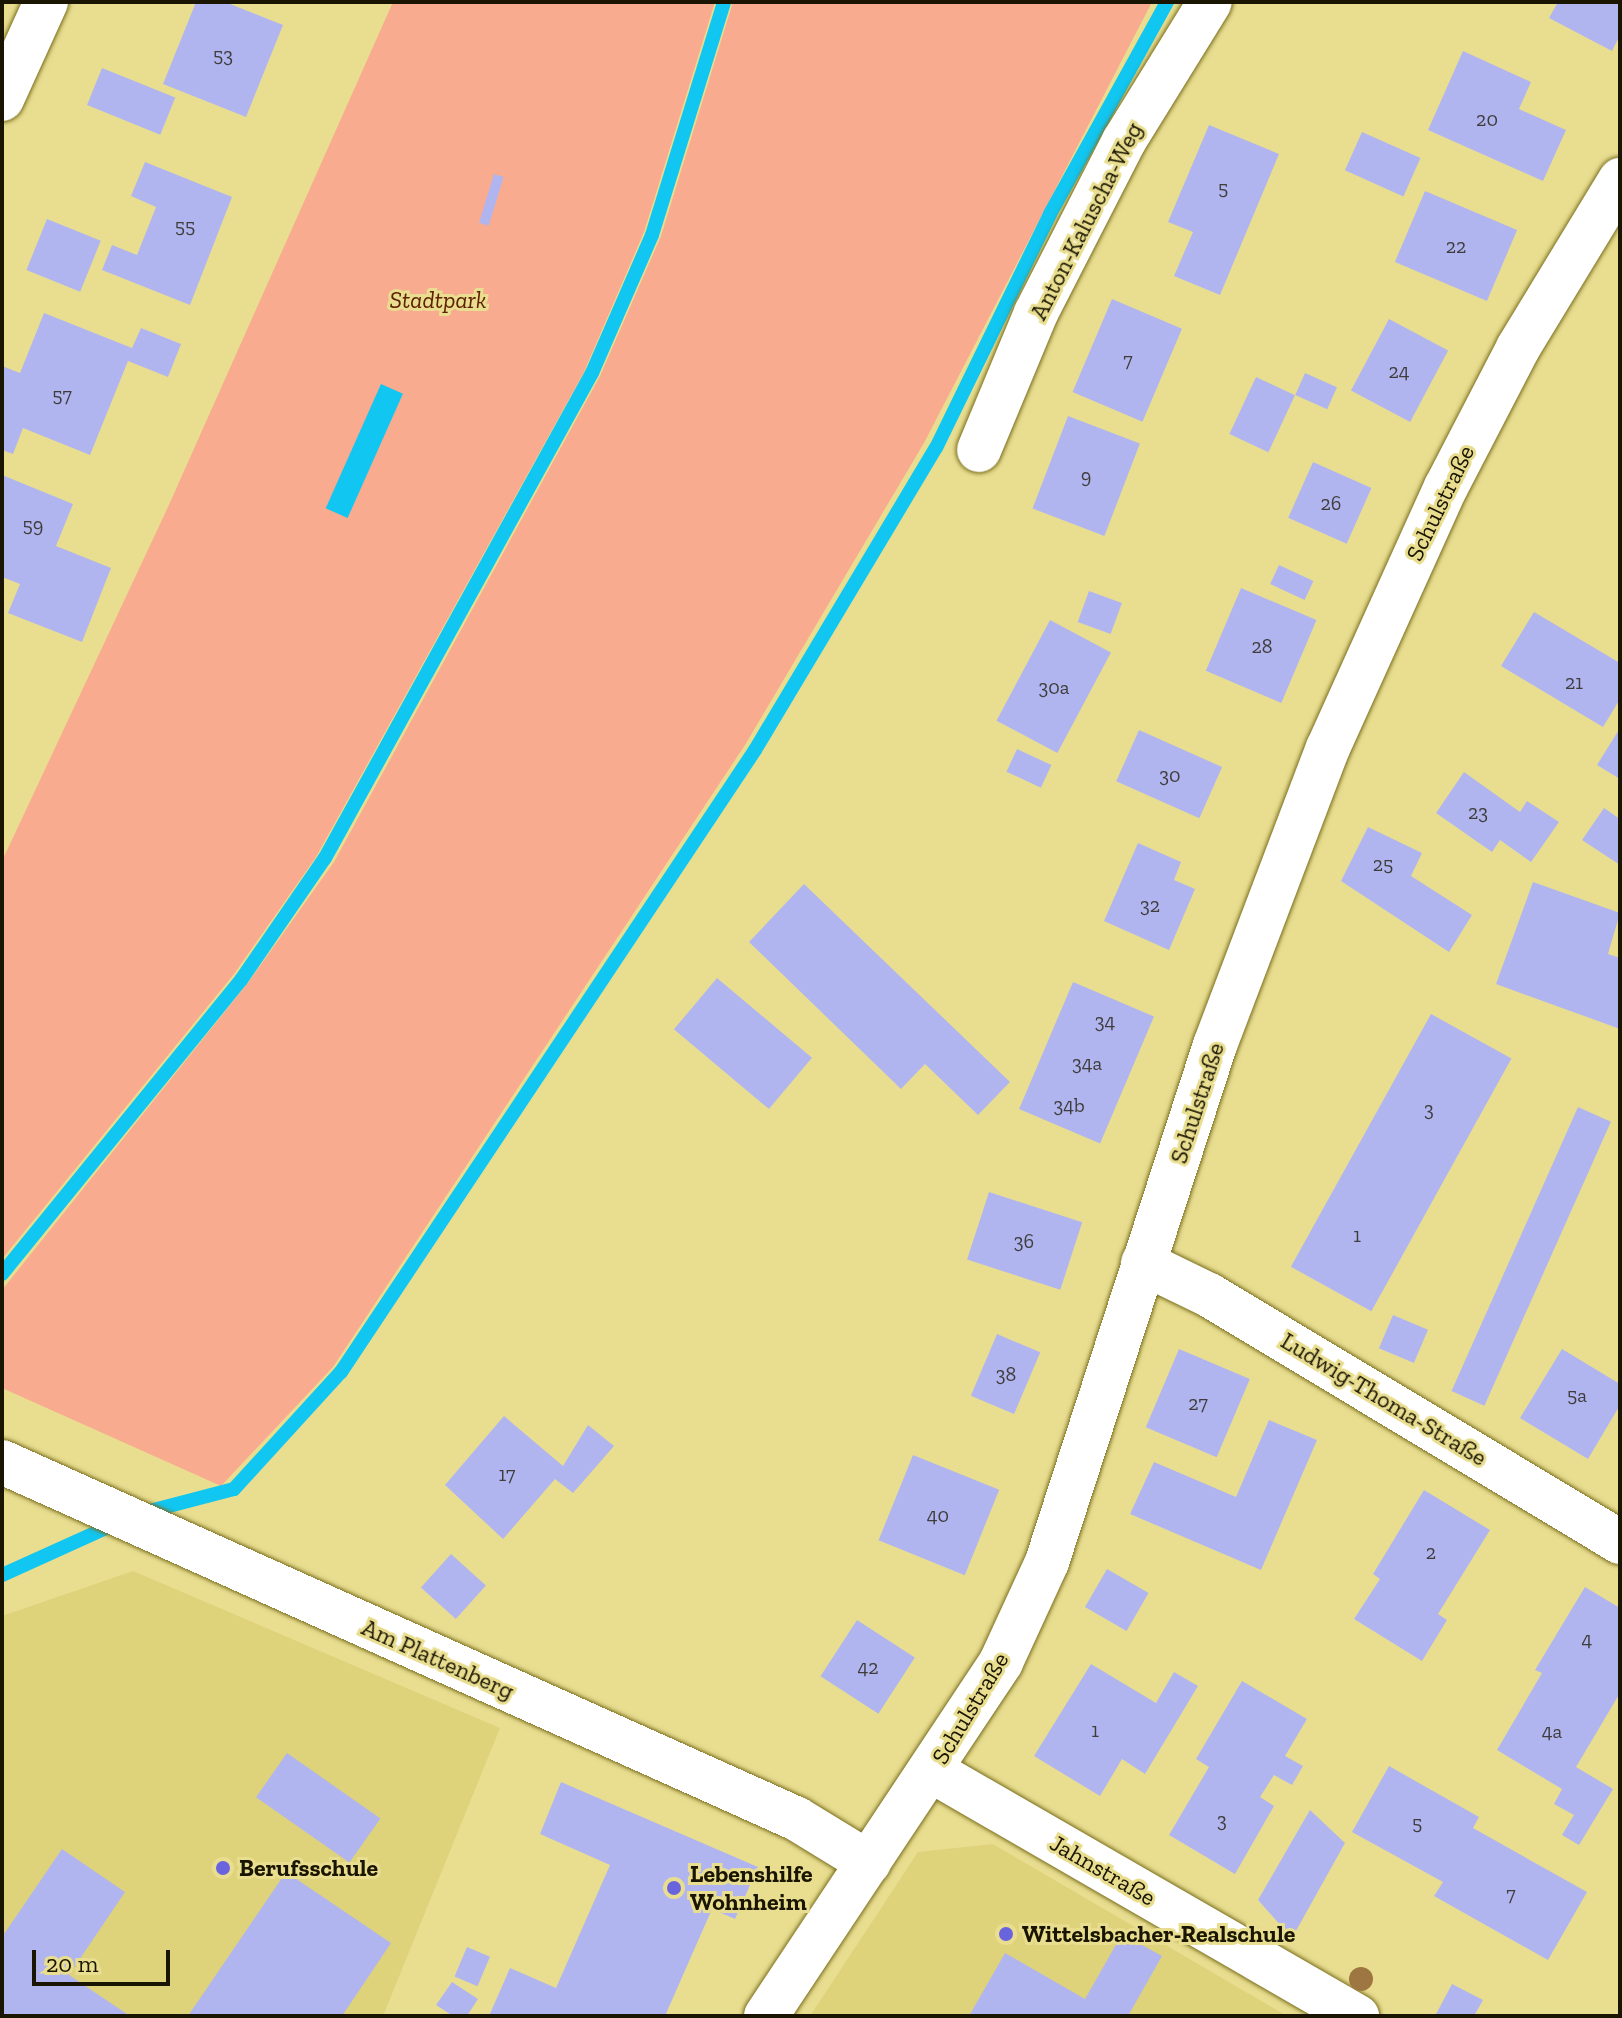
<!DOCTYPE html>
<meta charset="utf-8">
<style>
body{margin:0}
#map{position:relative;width:1622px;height:2018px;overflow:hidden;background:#e9de90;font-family:"Zilla Slab",serif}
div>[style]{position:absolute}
.built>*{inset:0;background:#ded27b}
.green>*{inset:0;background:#f8ab8f}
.water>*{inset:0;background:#11c6f1;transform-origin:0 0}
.stream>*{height:14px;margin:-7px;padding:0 7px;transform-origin:7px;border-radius:7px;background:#11c6f1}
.building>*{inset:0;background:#b1b5ef;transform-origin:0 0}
.roads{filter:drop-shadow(0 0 2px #796e1d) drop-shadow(0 0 2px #796e1d)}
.street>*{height:44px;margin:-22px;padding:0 22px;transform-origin:22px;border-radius:22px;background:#fff}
.trees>*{width:24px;height:24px;margin:-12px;border-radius:50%;background:#9e7642}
.dots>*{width:22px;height:22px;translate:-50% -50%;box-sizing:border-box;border:4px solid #e9de90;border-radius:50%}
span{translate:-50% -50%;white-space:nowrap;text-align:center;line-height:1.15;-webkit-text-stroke:6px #e9de90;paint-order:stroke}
.number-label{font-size:20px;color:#3f3d3c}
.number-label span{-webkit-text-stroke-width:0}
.street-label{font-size:24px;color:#191501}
.park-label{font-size:24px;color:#602002;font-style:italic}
.poi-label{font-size:24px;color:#191501;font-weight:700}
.left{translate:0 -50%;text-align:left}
.frame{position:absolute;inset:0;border:4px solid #191501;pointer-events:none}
.scale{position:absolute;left:32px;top:1950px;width:138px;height:36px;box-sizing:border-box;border:4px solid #191501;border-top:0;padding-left:10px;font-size:24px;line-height:28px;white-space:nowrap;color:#191501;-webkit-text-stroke:6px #e9de90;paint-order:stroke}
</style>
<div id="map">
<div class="built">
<div style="clip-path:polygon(133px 1571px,500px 1728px,383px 2016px,2px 2016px,2px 1616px)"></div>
<div style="clip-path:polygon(993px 1844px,1287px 2016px,810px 2016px,918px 1852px)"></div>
</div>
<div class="green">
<div style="clip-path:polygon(393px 2px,715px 2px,644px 232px,584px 372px,316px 857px,234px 974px,2px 1259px,2px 861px,168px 507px)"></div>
<div style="clip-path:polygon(733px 2px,1152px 2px,924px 443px,745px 745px,333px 1367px,221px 1486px,2px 1388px,2px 1290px,247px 984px,334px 862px,600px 376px,661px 236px)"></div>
</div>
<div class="water">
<div style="left:381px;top:384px;width:24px;height:136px;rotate:24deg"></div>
</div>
<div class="stream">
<div style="left:2px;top:1274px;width:379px;rotate:-50.9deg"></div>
<div style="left:241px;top:980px;width:148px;rotate:-55.5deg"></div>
<div style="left:325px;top:858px;width:554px;rotate:-61.17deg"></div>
<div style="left:592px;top:373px;width:150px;rotate:-66.5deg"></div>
<div style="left:652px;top:235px;width:244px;rotate:-72.8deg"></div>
<div style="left:142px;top:1513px;width:95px;rotate:-14.6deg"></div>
<div style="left:234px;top:1489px;width:159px;rotate:-47.6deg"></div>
<div style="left:341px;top:1372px;width:747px;rotate:-56.35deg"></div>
<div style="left:755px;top:750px;width:352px;rotate:-59.1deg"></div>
<div style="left:936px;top:448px;width:260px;rotate:-64deg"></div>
<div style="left:1050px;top:214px;width:242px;rotate:-61.1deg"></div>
<div style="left:2px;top:1575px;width:124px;rotate:-24.3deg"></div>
</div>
<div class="building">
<div style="clip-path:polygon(196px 2px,225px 2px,283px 25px,246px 117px,163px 84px)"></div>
<div style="clip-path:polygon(1558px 2px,1620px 2px,1620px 35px,1612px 51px,1549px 18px)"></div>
<div style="clip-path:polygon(1463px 51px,1531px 82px,1519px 109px,1566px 130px,1543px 181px,1428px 130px)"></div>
<div style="left:102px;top:68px;width:79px;height:40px;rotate:22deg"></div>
<div style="clip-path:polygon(1209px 125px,1279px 154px,1220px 295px,1174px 276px,1193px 232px,1168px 222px)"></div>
<div style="left:1362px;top:132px;width:64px;height:42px;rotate:24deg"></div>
<div style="clip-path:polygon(145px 162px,232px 197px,190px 305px,102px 270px,112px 245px,137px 255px,156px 207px,131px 196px)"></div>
<div style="left:494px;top:174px;width:10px;height:51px;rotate:17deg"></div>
<div style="left:1425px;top:191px;width:100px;height:77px;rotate:23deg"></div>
<div style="left:47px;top:219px;width:58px;height:55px;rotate:22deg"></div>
<div style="left:1112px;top:299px;width:76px;height:101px;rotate:23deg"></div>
<div style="clip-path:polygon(44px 313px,132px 348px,141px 328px,181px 344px,168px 377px,128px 361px,90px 455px,23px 428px,13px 454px,2px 450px,2px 366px,20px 373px)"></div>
<div style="left:1389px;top:319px;width:67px;height:81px;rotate:28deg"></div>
<div style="left:1305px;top:373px;width:35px;height:24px;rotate:24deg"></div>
<div style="left:1256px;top:377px;width:43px;height:63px;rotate:25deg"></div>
<div style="left:1068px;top:416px;width:77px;height:99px;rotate:21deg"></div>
<div style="left:1313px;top:462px;width:64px;height:61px;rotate:24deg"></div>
<div style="clip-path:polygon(2px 475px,73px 504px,56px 546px,111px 568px,82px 642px,8px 613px,20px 584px,2px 577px)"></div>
<div style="left:1279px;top:565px;width:38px;height:21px;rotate:25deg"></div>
<div style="left:1241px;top:588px;width:82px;height:90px;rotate:23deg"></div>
<div style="left:1089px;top:591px;width:35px;height:33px;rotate:20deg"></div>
<div style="clip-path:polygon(1534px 612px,1620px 663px,1620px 699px,1603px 727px,1501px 666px)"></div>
<div style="left:1050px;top:620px;width:69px;height:114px;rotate:28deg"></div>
<div style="clip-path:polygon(1620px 728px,1620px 779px,1597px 765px)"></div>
<div style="left:1139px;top:730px;width:91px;height:56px;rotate:24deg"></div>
<div style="left:1017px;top:749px;width:38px;height:25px;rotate:25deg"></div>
<div style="clip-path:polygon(1464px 772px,1520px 812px,1527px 801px,1559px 822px,1531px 862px,1500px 840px,1492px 852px,1436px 813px)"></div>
<div style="clip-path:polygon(1604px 808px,1620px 819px,1620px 865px,1582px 840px)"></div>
<div style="clip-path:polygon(1368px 827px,1422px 853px,1411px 876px,1472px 915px,1449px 952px,1341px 881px)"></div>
<div style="clip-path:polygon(1138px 843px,1181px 862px,1174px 880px,1195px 889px,1169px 950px,1104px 921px)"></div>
<div style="clip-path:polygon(1533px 882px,1620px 913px,1608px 954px,1620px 958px,1620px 1029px,1496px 984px)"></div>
<div style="clip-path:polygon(804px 884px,1010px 1082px,978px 1115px,925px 1064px,901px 1089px,749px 942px)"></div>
<div style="left:717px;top:978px;width:124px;height:67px;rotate:40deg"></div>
<div style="left:1073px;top:982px;width:88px;height:138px;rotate:23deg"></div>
<div style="left:1431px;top:1014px;width:92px;height:289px;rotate:29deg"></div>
<div style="left:1578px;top:1107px;width:36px;height:311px;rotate:24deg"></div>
<div style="left:989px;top:1192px;width:98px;height:71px;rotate:18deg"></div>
<div style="left:1393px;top:1315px;width:38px;height:36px;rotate:23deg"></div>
<div style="left:997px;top:1334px;width:47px;height:67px;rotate:23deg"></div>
<div style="left:1179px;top:1349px;width:77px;height:85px;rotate:23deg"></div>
<div style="clip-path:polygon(1562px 1349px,1620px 1384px,1620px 1405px,1588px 1459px,1520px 1418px)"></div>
<div style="clip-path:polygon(504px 1416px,563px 1466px,588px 1425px,614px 1446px,573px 1493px,555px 1479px,503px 1539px,445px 1485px)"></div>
<div style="clip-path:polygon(1269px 1420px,1317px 1440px,1261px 1570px,1130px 1514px,1154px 1462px,1236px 1497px)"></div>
<div style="left:913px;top:1455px;width:93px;height:92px;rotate:22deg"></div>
<div style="clip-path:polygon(1424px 1490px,1490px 1530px,1438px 1614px,1447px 1620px,1422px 1661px,1354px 1619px,1380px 1579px,1373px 1574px)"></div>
<div style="left:451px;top:1554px;width:47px;height:45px;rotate:42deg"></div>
<div style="left:1107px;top:1569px;width:48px;height:44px;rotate:30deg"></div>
<div style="clip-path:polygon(1585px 1587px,1620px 1608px,1620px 1693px,1576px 1767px,1613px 1789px,1579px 1845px,1562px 1835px,1574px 1815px,1554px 1804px,1562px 1789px,1497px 1750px,1542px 1673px,1535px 1670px)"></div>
<div style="left:857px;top:1620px;width:69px;height:67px;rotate:33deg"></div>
<div style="clip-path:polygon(1091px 1664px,1156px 1703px,1174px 1672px,1198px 1686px,1145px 1774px,1122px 1759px,1100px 1796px,1034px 1756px)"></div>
<div style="clip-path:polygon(1242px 1681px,1307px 1719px,1285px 1756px,1303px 1766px,1292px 1785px,1274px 1775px,1260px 1797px,1274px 1806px,1235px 1874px,1169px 1835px,1209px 1767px,1196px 1759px)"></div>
<div style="left:287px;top:1753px;width:114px;height:54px;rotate:35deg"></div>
<div style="clip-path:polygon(1389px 1766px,1479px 1817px,1473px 1828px,1587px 1892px,1548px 1960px,1434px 1896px,1443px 1882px,1352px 1832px)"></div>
<div style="clip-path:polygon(561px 1782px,758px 1867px,735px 1919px,712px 1909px,665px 2016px,489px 2016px,510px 1968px,556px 1988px,610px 1865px,540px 1834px)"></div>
<div style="clip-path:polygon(1310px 1810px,1345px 1843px,1292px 1938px,1258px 1900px)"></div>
<div style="clip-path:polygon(62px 1849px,125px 1892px,69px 1975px,130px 2016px,2px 2016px,2px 1937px)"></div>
<div style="clip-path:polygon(286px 1872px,391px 1943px,342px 2016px,188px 2016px)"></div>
<div style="clip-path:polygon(1122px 1934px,1162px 1956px,1128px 2016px,969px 2016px,1005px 1953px,1085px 1999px)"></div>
<div style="left:467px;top:1947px;width:25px;height:32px;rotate:23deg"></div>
<div style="clip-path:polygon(452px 1982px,478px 1999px,467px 2016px,453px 2016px,436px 2005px)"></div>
<div style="clip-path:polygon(1452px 1984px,1483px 2000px,1474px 2016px,1435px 2016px)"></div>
</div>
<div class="roads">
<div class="street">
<div style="left:2px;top:99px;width:107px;rotate:-65.6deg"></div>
<div style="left:979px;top:450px;width:148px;rotate:-67.4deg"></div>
<div style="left:1036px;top:313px;width:193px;rotate:-62.9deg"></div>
<div style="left:1124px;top:141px;width:163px;rotate:-58.3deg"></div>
<div style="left:1143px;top:1263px;width:73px;rotate:25.9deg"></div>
<div style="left:1209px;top:1295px;width:480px;rotate:31deg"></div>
<div style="left:2px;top:1462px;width:871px;rotate:24.18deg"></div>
<div style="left:797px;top:1819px;width:84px;rotate:31.4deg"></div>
<div style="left:932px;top:1771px;width:491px;rotate:30deg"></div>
<div style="left:766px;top:2016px;width:425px;rotate:-56.4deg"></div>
<div style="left:1001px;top:1662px;width:110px;rotate:-65.3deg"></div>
<div style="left:1047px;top:1562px;width:544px;rotate:-72deg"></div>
<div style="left:1215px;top:1045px;width:318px;rotate:-69.2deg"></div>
<div style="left:1328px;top:748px;width:286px;rotate:-65.7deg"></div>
<div style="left:1446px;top:487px;width:157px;rotate:-62.6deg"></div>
<div style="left:1518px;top:348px;width:197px;rotate:-58.7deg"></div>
</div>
</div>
<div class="trees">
<div style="left:1361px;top:1979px"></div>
</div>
<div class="dots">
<div style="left:223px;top:1868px;background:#6964dd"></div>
<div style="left:674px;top:1888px;background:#6964dd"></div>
<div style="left:1006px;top:1934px;background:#6964dd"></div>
</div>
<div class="number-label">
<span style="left:223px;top:55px">53</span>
<span style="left:1487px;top:119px">20</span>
<span style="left:1223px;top:188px">5</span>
<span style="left:185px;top:226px">55</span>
<span style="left:1456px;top:246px">22</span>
<span style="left:1128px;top:360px">7</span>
<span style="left:1399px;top:371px">24</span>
<span style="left:62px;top:395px">57</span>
<span style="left:1086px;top:476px">9</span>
<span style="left:1331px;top:503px">26</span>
<span style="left:33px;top:525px">59</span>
<span style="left:1262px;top:646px">28</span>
<span style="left:1574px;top:682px">21</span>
<span style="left:1054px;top:687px">30a</span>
<span style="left:1170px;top:775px">30</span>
<span style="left:1478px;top:812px">23</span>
<span style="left:1383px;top:864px">25</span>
<span style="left:1150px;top:905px">32</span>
<span style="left:1105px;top:1021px">34</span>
<span style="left:1087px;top:1063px">34a</span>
<span style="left:1069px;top:1105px">34b</span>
<span style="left:1429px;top:1109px">3</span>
<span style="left:1357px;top:1235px">1</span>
<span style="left:1024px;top:1241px">36</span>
<span style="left:1006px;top:1374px">38</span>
<span style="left:1577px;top:1395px">5a</span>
<span style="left:1198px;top:1403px">27</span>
<span style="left:507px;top:1474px">17</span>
<span style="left:938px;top:1515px">40</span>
<span style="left:1431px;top:1552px">2</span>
<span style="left:1587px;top:1639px">4</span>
<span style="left:868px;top:1667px">42</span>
<span style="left:1095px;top:1730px">1</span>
<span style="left:1552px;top:1731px">4a</span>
<span style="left:1222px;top:1820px">3</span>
<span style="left:1417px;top:1823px">5</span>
<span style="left:1511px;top:1894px">7</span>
</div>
<div class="street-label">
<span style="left:1086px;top:221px;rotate:-63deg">Anton-Kaluscha-Weg</span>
<span style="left:1440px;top:503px;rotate:-64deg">Schulstraße</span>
<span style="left:1197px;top:1103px;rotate:-72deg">Schulstraße</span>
<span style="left:1384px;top:1399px;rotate:31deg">Ludwig-Thoma-Straße</span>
<span style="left:438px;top:1659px;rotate:24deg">Am Plattenberg</span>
<span style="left:970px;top:1708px;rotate:-59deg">Schulstraße</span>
<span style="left:1103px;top:1870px;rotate:30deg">Jahnstraße</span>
</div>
<div class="park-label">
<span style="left:438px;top:300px">Stadtpark</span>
</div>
<div class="poi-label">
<span class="left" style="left:239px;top:1868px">Berufsschule</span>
<span class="left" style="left:690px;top:1888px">Lebenshilfe<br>Wohnheim</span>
<span class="left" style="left:1022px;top:1934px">Wittelsbacher-Realschule</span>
</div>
<div class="frame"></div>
<div class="scale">20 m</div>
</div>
